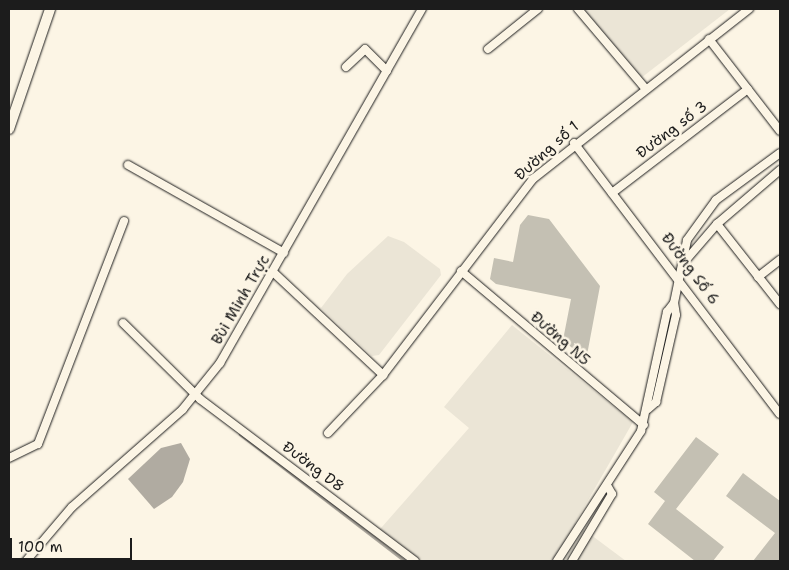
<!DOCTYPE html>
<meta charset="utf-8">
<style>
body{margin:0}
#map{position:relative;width:789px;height:570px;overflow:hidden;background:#fcf5e5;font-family:"Shantell Sans",sans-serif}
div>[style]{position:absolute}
.built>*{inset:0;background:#ebe5d6}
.water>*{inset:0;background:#b0aba1}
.stream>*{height:2.5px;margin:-1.25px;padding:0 1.25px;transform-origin:1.25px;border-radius:1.25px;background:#b0aba1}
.building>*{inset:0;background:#c4c0b3}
.roads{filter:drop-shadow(0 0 1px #1c1c1c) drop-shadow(0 0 1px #1c1c1c)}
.minor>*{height:8px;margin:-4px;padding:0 4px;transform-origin:4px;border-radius:4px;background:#fcf5e5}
.major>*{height:10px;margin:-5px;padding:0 5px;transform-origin:5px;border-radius:5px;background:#fcf5e5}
span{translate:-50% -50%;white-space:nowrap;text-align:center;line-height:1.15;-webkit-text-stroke:5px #fcf5e5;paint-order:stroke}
.street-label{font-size:15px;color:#1c1c1c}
.frame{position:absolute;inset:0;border:10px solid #1c1c1c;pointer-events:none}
.scale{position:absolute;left:10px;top:538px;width:122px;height:22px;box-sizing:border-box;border:2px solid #1c1c1c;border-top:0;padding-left:6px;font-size:15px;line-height:18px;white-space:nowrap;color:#1c1c1c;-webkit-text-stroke:4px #fcf5e5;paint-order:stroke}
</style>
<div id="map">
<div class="built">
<div style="clip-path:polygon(584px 9px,730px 9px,641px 78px)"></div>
<div style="clip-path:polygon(388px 236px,404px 242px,440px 269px,441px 275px,379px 355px,372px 356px,321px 308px,347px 274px)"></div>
<div style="clip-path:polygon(512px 325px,633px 422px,575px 523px,626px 561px,408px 561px,374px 536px,469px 428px,444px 407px)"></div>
</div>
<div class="water">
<div style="clip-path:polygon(181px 443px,190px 459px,183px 482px,172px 497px,154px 509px,128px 479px,161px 448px)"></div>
</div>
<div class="stream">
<div style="left:240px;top:434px;width:208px;rotate:37.6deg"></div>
</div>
<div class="building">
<div style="clip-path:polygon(528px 215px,549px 219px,600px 286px,587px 355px,578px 353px,563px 340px,571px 299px,496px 284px,490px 279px,494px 258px,513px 262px,520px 225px)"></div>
<div style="clip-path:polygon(696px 437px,719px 454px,676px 509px,724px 547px,713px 561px,695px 561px,648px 524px,665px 501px,654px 492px)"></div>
<div style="clip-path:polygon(743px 473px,780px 501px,780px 561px,753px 561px,775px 533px,726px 496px)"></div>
</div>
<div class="roads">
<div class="minor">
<div style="left:578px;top:9px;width:104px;rotate:49.7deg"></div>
<div style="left:709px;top:39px;width:116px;rotate:52.3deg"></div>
<div style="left:488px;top:49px;width:64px;rotate:-38.7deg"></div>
<div style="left:346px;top:67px;width:26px;rotate:-43deg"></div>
<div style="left:365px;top:49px;width:31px;rotate:45deg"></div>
<div style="left:574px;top:143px;width:340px;rotate:52.8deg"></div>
<div style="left:128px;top:165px;width:179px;rotate:29.4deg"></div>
<div style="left:612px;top:193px;width:171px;rotate:-37.4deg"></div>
<div style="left:717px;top:224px;width:102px;rotate:51.8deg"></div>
<div style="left:686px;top:260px;width:48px;rotate:-49.3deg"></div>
<div style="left:717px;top:224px;width:83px;rotate:-40.6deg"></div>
<div style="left:461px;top:271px;width:239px;rotate:40.1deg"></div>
<div style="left:273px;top:272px;width:151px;rotate:43.1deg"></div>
<div style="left:758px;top:277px;width:28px;rotate:-38deg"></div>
<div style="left:123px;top:323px;width:108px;rotate:44.6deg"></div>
<div style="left:200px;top:399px;width:269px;rotate:37deg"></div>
<div style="left:648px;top:409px;width:11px;rotate:-41deg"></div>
<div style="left:656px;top:402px;width:89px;rotate:-77.1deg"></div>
<div style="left:676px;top:315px;width:12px;rotate:-99deg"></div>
<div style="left:674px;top:303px;width:64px;rotate:-78.3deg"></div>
<div style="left:687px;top:240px;width:49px;rotate:-54.1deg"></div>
<div style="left:716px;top:200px;width:79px;rotate:-36.3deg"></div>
<div style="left:328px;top:433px;width:80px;rotate:-46.5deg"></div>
<div style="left:383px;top:375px;width:247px;rotate:-52.6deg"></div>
<div style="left:533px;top:179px;width:275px;rotate:-38.2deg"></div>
<div style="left:9px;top:458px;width:32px;rotate:-26deg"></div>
<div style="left:38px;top:444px;width:239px;rotate:-68.9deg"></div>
<div style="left:26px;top:561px;width:71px;rotate:-49.6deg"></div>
<div style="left:72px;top:507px;width:148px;rotate:-41.4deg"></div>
<div style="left:183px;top:409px;width:59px;rotate:-51.2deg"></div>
<div style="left:220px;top:363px;width:408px;rotate:-60.3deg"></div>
<div style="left:557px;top:561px;width:155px;rotate:-57.1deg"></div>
<div style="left:641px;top:431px;width:122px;rotate:-77.7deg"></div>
<div style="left:667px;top:312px;width:11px;rotate:-52deg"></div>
<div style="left:572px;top:561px;width:78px;rotate:-59.2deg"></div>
<div style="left:612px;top:494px;width:8px;rotate:-120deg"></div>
</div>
<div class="major">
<div style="left:9px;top:129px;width:127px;rotate:-71.1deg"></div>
</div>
</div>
<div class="street-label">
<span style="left:672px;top:130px;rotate:-37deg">Đường số 3</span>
<span style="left:547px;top:151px;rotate:-42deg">Đường số 1</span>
<span style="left:690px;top:269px;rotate:53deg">Đường Số 6</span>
<span style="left:241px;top:300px;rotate:-60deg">Bùi Minh Trực</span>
<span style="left:560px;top:339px;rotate:41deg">Đường N5</span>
<span style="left:313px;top:467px;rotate:37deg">Đường D8</span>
</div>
<div class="frame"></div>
<div class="scale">100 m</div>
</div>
